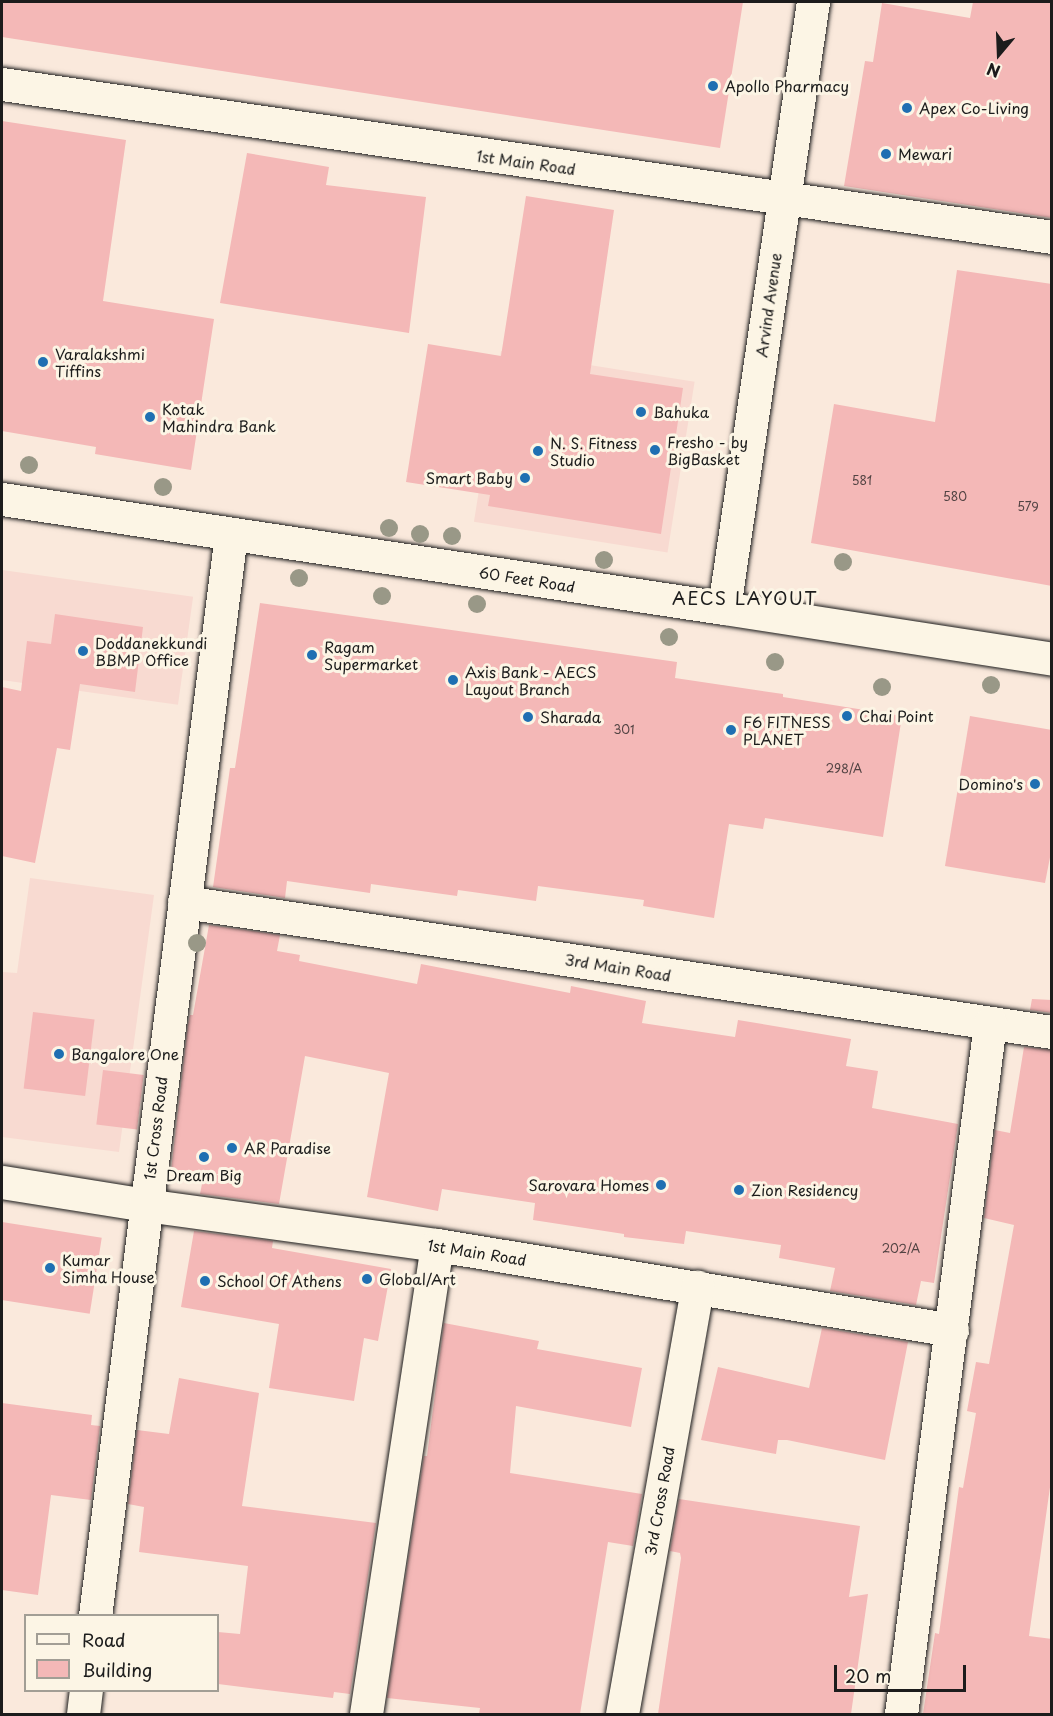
<!DOCTYPE html>
<style>
body{margin:0}
#map{position:relative;width:1053px;height:1716px;overflow:hidden;background:#fae9dc;font-family:"Playpen Sans",sans-serif}
div>[style]{position:absolute}
.built>*{inset:0;background:#f8dad1;transform-origin:0 0}
.building>*{inset:0;background:#f4b8b7;transform-origin:0 0}
.roads{filter:drop-shadow(0 0 2px #1c1c1c) drop-shadow(0 0 2px #1c1c1c)}
.minor>*{height:33px;margin:-16.5px;padding:0 16.5px;transform-origin:16.5px;border-radius:16.5px;background:#fcf5e5}
.tertiary>*{height:33px;margin:-16.5px;padding:0 16.5px;transform-origin:16.5px;border-radius:16.5px;background:#fcf5e5}
.trees>*{width:18px;height:18px;margin:-9px;border-radius:50%;background:#999887}
.dots>*{width:16px;height:16px;translate:-50% -50%;box-sizing:border-box;border:3px solid #fcf5e5;border-radius:50%}
span{translate:-50% -50%;white-space:nowrap;text-align:center;line-height:1.15;-webkit-text-stroke:6px #fcf5e5;paint-order:stroke}
.number-label{font-size:12px;color:#524343}
.number-label span{-webkit-text-stroke-width:0}
.poi-label{font-size:15px;color:#1c1c1c}
.left{translate:0 -50%;text-align:left}
.right{translate:-100% -50%;text-align:right}
.street-label{font-size:15px;color:#1c1c1c}
.quarter-label{font-size:18px;color:#1c1c1c;letter-spacing:1.5px}
.frame{position:absolute;inset:0;border:3px solid #1c1c1c;pointer-events:none}
.legend{position:absolute;left:24px;top:1614px;width:195px;height:78px;box-sizing:border-box;background:#fcf5e5;border:2px solid #a29e95;margin:0;padding:8px 10px;list-style:none;font-size:18px;color:#1c1c1c}
.legend li{display:flex;align-items:center;gap:12px;height:30px}
.legend b{width:30px;border:2px solid #a29e95}
.north{position:absolute;left:969px;top:24px;width:60px;height:60px;-webkit-text-stroke:4px #fcf5e5;paint-order:stroke;rotate:199deg;font-size:16px;font-weight:700;line-height:24px;text-align:center;color:#1c1c1c}
.north::after{content:'';display:block;margin:auto;width:21px;height:27px;background:#1c1c1c;clip-path:polygon(50% 0,100% 100%,50% 72%,0 100%)}
.scale{position:absolute;left:834px;top:1665px;width:132px;height:27px;box-sizing:border-box;border:3px solid #1c1c1c;border-top:0;padding-left:8px;font-size:18px;line-height:21px;white-space:nowrap;color:#1c1c1c;-webkit-text-stroke:4px #fcf5e5;paint-order:stroke}
</style>
<div id="map">
<div class="built">
<div style="left:501px;top:351px;width:196px;height:173px;rotate:9deg"></div>
<div style="left:2px;top:570px;width:193px;height:109px;rotate:8deg"></div>
<div style="clip-path:polygon(30px 878px,154px 895px,119px 1152px,2px 1137px,2px 972px,17px 973px)"></div>
</div>
<div class="building">
<div style="clip-path:polygon(2px 2px,743px 2px,720px 148px,2px 37px)"></div>
<div style="clip-path:polygon(973px 2px,1052px 2px,1052px 218px,844px 186px,865px 61px,873px 62px,882px 3px,970px 18px)"></div>
<div style="clip-path:polygon(2px 121px,126px 140px,103px 301px,214px 319px,191px 470px,95px 454px,96px 447px,2px 431px)"></div>
<div style="clip-path:polygon(247px 153px,329px 167px,326px 185px,426px 197px,409px 333px,220px 303px)"></div>
<div style="clip-path:polygon(526px 196px,614px 210px,590px 374px,683px 388px,661px 534px,488px 506px,490px 495px,406px 482px,428px 344px,501px 356px)"></div>
<div style="clip-path:polygon(957px 270px,1052px 284px,1052px 586px,811px 543px,834px 404px,935px 422px)"></div>
<div style="clip-path:polygon(260px 603px,677px 662px,675px 678px,783px 694px,783px 697px,902px 716px,883px 837px,765px 818px,763px 829px,729px 824px,714px 918px,643px 906px,644px 900px,538px 886px,536px 901px,458px 890px,457px 896px,371px 884px,370px 893px,287px 881px,285px 898px,213px 887px,230px 768px,235px 768px)"></div>
<div style="clip-path:polygon(55px 614px,143px 627px,135px 692px,80px 684px,70px 750px,57px 748px,35px 863px,2px 856px,2px 687px,21px 691px,27px 641px,51px 644px)"></div>
<div style="clip-path:polygon(970px 716px,1052px 730px,1052px 847px,1045px 883px,945px 866px)"></div>
<div style="clip-path:polygon(209px 925px,280px 935px,277px 951px,300px 955px,299px 961px,417px 984px,421px 964px,570px 993px,571px 986px,646px 1001px,642px 1023px,735px 1037px,738px 1020px,851px 1039px,846px 1066px,878px 1071px,872px 1108px,958px 1124px,934px 1283px,921px 1281px,916px 1305px,830px 1291px,835px 1268px,779px 1258px,781px 1245px,686px 1231px,684px 1244px,624px 1237px,624px 1234px,533px 1220px,535px 1203px,442px 1189px,438px 1211px,367px 1197px,389px 1073px,305px 1056px,279px 1204px,200px 1194px,202px 1184px,170px 1179px,188px 1024px,190px 1015px,193px 1015px)"></div>
<div style="clip-path:polygon(1032px 999px,1052px 1000px,1052px 1013px,1030px 1010px)"></div>
<div style="left:33px;top:1012px;width:62px;height:77px;rotate:7deg"></div>
<div style="clip-path:polygon(1024px 1047px,1052px 1050px,1052px 1473px,1029px 1636px,1052px 1639px,1052px 1714px,923px 1714px,935px 1633px,939px 1634px,959px 1487px,963px 1488px,976px 1413px,967px 1411px,976px 1362px,989px 1364px,1014px 1225px,984px 1218px,995px 1130px,1010px 1133px)"></div>
<div style="left:103px;top:1070px;width:41px;height:55px;rotate:7deg"></div>
<div style="left:2px;top:1222px;width:101px;height:77px;rotate:9deg"></div>
<div style="clip-path:polygon(194px 1231px,273px 1241px,272px 1248px,391px 1269px,378px 1341px,364px 1338px,354px 1401px,269px 1388px,279px 1324px,181px 1307px)"></div>
<div style="clip-path:polygon(444px 1323px,539px 1341px,537px 1349px,642px 1368px,631px 1427px,516px 1406px,510px 1473px,642px 1494px,633px 1546px,608px 1542px,580px 1714px,479px 1714px,480px 1708px,387px 1698px,424px 1456px,427px 1456px)"></div>
<div style="clip-path:polygon(822px 1328px,908px 1342px,885px 1460px,787px 1440px,778px 1440px,776px 1454px,701px 1440px,718px 1367px,809px 1388px)"></div>
<div style="clip-path:polygon(179px 1378px,259px 1393px,242px 1506px,376px 1523px,350px 1694px,334px 1692px,333px 1698px,218px 1684px,218px 1632px,240px 1634px,248px 1566px,139px 1552px,144px 1507px,128px 1504px,137px 1430px,169px 1434px)"></div>
<div style="clip-path:polygon(2px 1403px,92px 1415px,91px 1425px,100px 1426px,91px 1500px,51px 1495px,38px 1595px,2px 1590px)"></div>
<div style="clip-path:polygon(679px 1499px,860px 1526px,849px 1597px,868px 1594px,851px 1714px,658px 1714px,681px 1558px,680px 1553px,670px 1551px)"></div>
</div>
<div class="roads">
<div class="minor">
<div style="left:2px;top:84px;width:1061px;rotate:8.29deg"></div>
<div style="left:724px;top:608px;width:332px;rotate:8.8deg"></div>
<div style="left:184px;top:902px;width:878px;rotate:8.52deg"></div>
<div style="left:2px;top:1182px;width:145px;rotate:9.1deg"></div>
<div style="left:145px;top:1205px;width:295px;rotate:7.8deg"></div>
<div style="left:437px;top:1245px;width:522px;rotate:9.37deg"></div>
<div style="left:95px;top:1616px;width:1091px;rotate:-82.84deg"></div>
<div style="left:83px;top:1714px;width:24px;rotate:-83deg"></div>
<div style="left:366px;top:1714px;width:474px;rotate:-81.4deg"></div>
<div style="left:622px;top:1714px;width:434px;rotate:-80deg"></div>
<div style="left:901px;top:1714px;width:697px;rotate:-82.66deg"></div>
</div>
<div class="tertiary">
<div style="left:2px;top:499px;width:730px;rotate:8.59deg"></div>
<div style="left:724px;top:608px;width:613px;rotate:-81.65deg"></div>
</div>
</div>
<div class="trees">
<div style="left:29px;top:465px"></div>
<div style="left:163px;top:487px"></div>
<div style="left:389px;top:528px"></div>
<div style="left:420px;top:534px"></div>
<div style="left:452px;top:536px"></div>
<div style="left:604px;top:560px"></div>
<div style="left:843px;top:562px"></div>
<div style="left:299px;top:578px"></div>
<div style="left:382px;top:596px"></div>
<div style="left:477px;top:604px"></div>
<div style="left:669px;top:637px"></div>
<div style="left:775px;top:662px"></div>
<div style="left:991px;top:685px"></div>
<div style="left:882px;top:687px"></div>
<div style="left:197px;top:943px"></div>
</div>
<div class="dots">
<div style="left:713px;top:86px;background:#1f6fb2"></div>
<div style="left:907px;top:108px;background:#1f6fb2"></div>
<div style="left:886px;top:154px;background:#1f6fb2"></div>
<div style="left:43px;top:362px;background:#1f6fb2"></div>
<div style="left:641px;top:412px;background:#1f6fb2"></div>
<div style="left:150px;top:417px;background:#1f6fb2"></div>
<div style="left:655px;top:450px;background:#1f6fb2"></div>
<div style="left:538px;top:451px;background:#1f6fb2"></div>
<div style="left:525px;top:478px;background:#1f6fb2"></div>
<div style="left:83px;top:651px;background:#1f6fb2"></div>
<div style="left:312px;top:655px;background:#1f6fb2"></div>
<div style="left:453px;top:680px;background:#1f6fb2"></div>
<div style="left:847px;top:716px;background:#1f6fb2"></div>
<div style="left:528px;top:717px;background:#1f6fb2"></div>
<div style="left:731px;top:730px;background:#1f6fb2"></div>
<div style="left:1035px;top:784px;background:#1f6fb2"></div>
<div style="left:59px;top:1054px;background:#1f6fb2"></div>
<div style="left:232px;top:1148px;background:#1f6fb2"></div>
<div style="left:204px;top:1157px;background:#1f6fb2"></div>
<div style="left:661px;top:1185px;background:#1f6fb2"></div>
<div style="left:739px;top:1190px;background:#1f6fb2"></div>
<div style="left:50px;top:1268px;background:#1f6fb2"></div>
<div style="left:367px;top:1279px;background:#1f6fb2"></div>
<div style="left:205px;top:1281px;background:#1f6fb2"></div>
</div>
<div class="number-label">
<span style="left:862px;top:481px">581</span>
<span style="left:955px;top:497px">580</span>
<span style="left:1028px;top:507px">579</span>
<span style="left:624px;top:730px">301</span>
<span style="left:844px;top:769px">298/A</span>
<span style="left:901px;top:1249px">202/A</span>
</div>
<div class="poi-label">
<span class="left" style="left:725px;top:86px">Apollo Pharmacy</span>
<span class="left" style="left:919px;top:108px">Apex Co-Living</span>
<span class="left" style="left:898px;top:154px">Mewari</span>
<span class="left" style="left:55px;top:362px">Varalakshmi<br>Tiffins</span>
<span class="left" style="left:162px;top:417px">Kotak<br>Mahindra Bank</span>
<span class="left" style="left:653px;top:412px">Bahuka</span>
<span class="left" style="left:667px;top:450px">Fresho - by<br>BigBasket</span>
<span class="left" style="left:550px;top:451px">N. S. Fitness<br>Studio</span>
<span class="right" style="left:513px;top:478px">Smart Baby</span>
<span class="left" style="left:95px;top:651px">Doddanekkundi<br>BBMP Office</span>
<span class="left" style="left:324px;top:655px">Ragam<br>Supermarket</span>
<span class="left" style="left:465px;top:680px">Axis Bank - AECS<br>Layout Branch</span>
<span class="left" style="left:859px;top:716px">Chai Point</span>
<span class="left" style="left:540px;top:717px">Sharada</span>
<span class="left" style="left:743px;top:730px">F6 FITNESS<br>PLANET</span>
<span class="right" style="left:1023px;top:784px">Domino's</span>
<span class="left" style="left:71px;top:1054px">Bangalore One</span>
<span class="left" style="left:244px;top:1148px">AR Paradise</span>
<span style="left:204px;top:1175px">Dream Big</span>
<span class="right" style="left:649px;top:1185px">Sarovara Homes</span>
<span class="left" style="left:751px;top:1190px">Zion Residency</span>
<span class="left" style="left:62px;top:1268px">Kumar<br>Simha House</span>
<span class="left" style="left:379px;top:1279px">Global/Art</span>
<span class="left" style="left:217px;top:1281px">School Of Athens</span>
</div>
<div class="street-label">
<span style="left:526px;top:162px;rotate:8deg">1st Main Road</span>
<span style="left:768px;top:305px;rotate:-82deg">Arvind Avenue</span>
<span style="left:527px;top:579px;rotate:9deg">60 Feet Road</span>
<span style="left:618px;top:967px;rotate:9deg">3rd Main Road</span>
<span style="left:155px;top:1128px;rotate:-83deg">1st Cross Road</span>
<span style="left:477px;top:1252px;rotate:9deg">1st Main Road</span>
<span style="left:659px;top:1501px;rotate:-80deg">3rd Cross Road</span>
</div>
<div class="quarter-label">
<span style="left:745px;top:598px">AECS LAYOUT</span>
</div>
<div class="frame"></div>
<ul class="legend">
<li><b style="height:8px;background:#fcf5e5"></b>Road</li>
<li><b style="height:16px;background:#f4b8b7"></b>Building</li>
</ul>
<div class="north">N</div>
<div class="scale">20 m</div>
</div>
